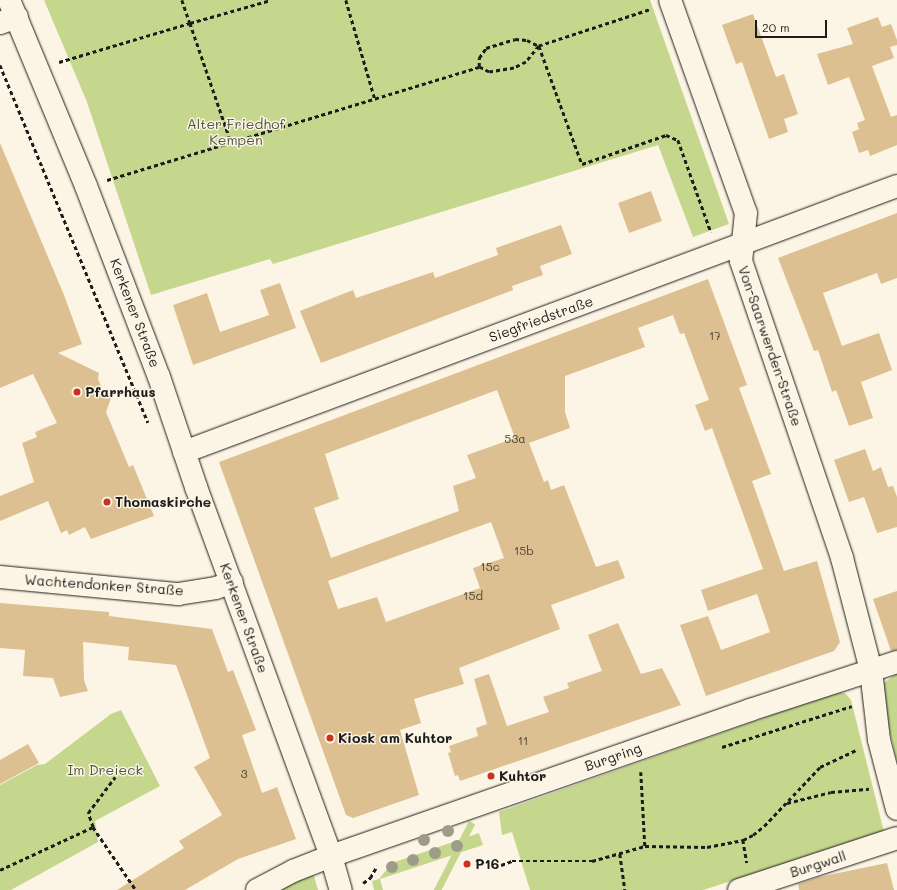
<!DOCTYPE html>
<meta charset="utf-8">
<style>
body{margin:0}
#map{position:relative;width:897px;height:890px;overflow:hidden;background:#fcf5e5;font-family:Mali,sans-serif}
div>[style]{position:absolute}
.green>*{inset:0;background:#c5d78c;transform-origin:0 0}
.building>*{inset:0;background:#dcc091;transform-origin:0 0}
.path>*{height:2.5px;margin-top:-1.25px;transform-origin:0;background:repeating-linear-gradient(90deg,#1c1c1c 0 4px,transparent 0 7px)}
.roads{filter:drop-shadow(0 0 1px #1c1c1c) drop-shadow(0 0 1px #1c1c1c)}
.street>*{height:22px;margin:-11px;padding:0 11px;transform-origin:11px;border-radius:11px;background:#fcf5e5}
.secondary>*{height:22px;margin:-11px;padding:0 11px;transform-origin:11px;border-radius:11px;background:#fcf5e5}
.trees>*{width:12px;height:12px;margin:-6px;border-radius:50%;background:#9d9c89}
.dots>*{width:11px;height:11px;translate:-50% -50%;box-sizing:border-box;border:2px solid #fcf5e5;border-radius:50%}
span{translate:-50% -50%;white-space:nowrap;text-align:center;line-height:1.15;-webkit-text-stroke:3px #fcf5e5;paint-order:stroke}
.number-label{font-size:12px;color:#4c4539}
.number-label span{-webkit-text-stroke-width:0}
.park-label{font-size:14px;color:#4f543e}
.street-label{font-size:14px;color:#1c1c1c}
.poi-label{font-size:14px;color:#1c1c1c;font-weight:700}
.left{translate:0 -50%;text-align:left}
.scale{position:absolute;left:755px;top:20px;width:72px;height:18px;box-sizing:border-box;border:2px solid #1c1c1c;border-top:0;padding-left:5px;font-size:12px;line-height:14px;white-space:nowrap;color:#1c1c1c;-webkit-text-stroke:3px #fcf5e5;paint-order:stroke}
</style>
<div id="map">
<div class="green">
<div style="clip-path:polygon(44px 0,650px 0,729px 224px,693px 237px,658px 145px,273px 264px,270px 259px,151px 295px,87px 102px)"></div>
<div style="clip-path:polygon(897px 673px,897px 762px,883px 703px,884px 683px)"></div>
<div style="clip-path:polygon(836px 692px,845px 693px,851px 700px,884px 832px,703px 890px,530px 890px,512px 832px,502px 835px,499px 812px)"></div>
<div style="clip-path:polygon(121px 710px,160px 786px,95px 821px,98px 842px,11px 890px,0 890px,0 785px,37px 765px,45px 764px,111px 714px)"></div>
<div style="left:469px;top:821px;width:7px;height:96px;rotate:27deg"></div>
<div style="clip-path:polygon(479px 833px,483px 845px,380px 879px,383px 890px,374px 890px,372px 881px,379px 879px,392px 863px)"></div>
<div style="clip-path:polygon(313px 873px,318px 890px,274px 890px)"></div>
</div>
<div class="building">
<div style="clip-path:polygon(753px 14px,776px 77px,784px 74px,798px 114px,784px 119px,788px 132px,769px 139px,742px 62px,736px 64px,722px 25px)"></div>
<div style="clip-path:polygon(878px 17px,882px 27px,891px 24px,897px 40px,897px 45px,890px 47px,894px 58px,872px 66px,891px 117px,897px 115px,897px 145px,870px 156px,868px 150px,859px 153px,852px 132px,859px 129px,857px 123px,865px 120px,849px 77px,828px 85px,817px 54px,853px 44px,847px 28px)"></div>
<div style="clip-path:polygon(0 143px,64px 295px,82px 344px,58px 353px,99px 373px,98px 379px,105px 396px,111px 398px,106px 412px,129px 467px,133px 465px,154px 516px,91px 539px,85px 527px,69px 535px,67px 530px,61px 533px,48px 501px,0 521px,0 496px,34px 482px,22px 443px,37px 437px,35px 432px,57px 423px,33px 374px,0 388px)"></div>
<div style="left:651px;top:191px;width:32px;height:35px;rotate:70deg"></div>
<div style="clip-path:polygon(897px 213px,897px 278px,881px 284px,877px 273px,823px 293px,842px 346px,879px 333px,892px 370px,861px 382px,873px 418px,849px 426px,836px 390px,832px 392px,818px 350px,814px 351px,778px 258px)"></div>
<div style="clip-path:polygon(561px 225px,572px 254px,540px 266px,543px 275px,512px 286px,513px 290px,321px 363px,300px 311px,353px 290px,356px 298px,433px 272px,435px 278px,498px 255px,496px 248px)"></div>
<div style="clip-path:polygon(evenodd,708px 279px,747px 385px,739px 388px,771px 474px,752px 481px,784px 571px,817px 561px,840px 642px,834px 651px,706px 696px,680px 625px,708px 616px,721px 650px,770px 632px,757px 594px,708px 611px,701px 590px,763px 569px,712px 428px,705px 431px,695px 405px,709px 400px,684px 333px,680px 334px,673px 315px,638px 328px,645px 347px,565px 376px,565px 412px,570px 428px,529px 443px,544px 482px,548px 480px,551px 490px,564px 485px,596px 567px,618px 560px,625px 578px,551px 605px,560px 629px,459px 668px,464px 684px,414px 699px,421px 723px,400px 730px,419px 795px,353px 818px,346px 815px,219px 462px,708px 279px,497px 390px,515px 438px,467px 455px,476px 478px,453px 486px,459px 511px,331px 558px,314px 508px,339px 499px,325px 454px,497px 390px,708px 279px,491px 522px,504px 558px,473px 568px,480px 588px,386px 622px,377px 597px,338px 609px,328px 581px,491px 522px)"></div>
<div style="clip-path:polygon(280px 283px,296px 328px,193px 365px,173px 305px,207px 293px,220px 332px,269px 315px,260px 290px)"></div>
<div style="clip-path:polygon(865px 449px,873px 471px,881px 467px,888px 487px,893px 486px,897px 497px,897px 527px,877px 533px,864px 497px,849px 502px,834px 460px)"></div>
<div style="clip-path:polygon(897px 591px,897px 650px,891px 651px,873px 599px)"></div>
<div style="clip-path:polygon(0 603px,109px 612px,109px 616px,212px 629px,228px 672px,233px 670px,256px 730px,242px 735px,262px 793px,277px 787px,296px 839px,238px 859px,185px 890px,117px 890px,184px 848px,179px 841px,222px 815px,194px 767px,210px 758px,176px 665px,128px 660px,129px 647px,83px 642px,84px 680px,88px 691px,60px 697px,53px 678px,23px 676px,25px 650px,0 648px)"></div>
<div style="clip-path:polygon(618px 623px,641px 674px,662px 668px,681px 705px,460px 781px,458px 775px,455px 776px,448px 753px,451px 752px,449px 746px,478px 736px,476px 728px,487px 724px,474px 679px,489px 674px,507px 726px,549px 712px,543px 697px,569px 688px,567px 683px,602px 671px,588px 635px)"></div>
<div style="clip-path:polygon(28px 744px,39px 763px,0 784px,0 760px)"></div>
<div style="clip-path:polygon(887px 863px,894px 890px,799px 890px,798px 884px,819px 877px)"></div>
</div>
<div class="path">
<div style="left:182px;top:0;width:24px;rotate:71deg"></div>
<div style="left:190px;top:23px;width:84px;rotate:-15.9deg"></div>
<div style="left:346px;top:0;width:103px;rotate:73.7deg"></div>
<div style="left:649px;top:10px;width:116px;rotate:161.9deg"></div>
<div style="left:539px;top:46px;width:126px;rotate:70deg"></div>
<div style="left:582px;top:164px;width:89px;rotate:-19deg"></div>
<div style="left:666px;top:135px;width:13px;rotate:23deg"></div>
<div style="left:678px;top:140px;width:98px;rotate:70.3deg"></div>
<div style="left:515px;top:39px;width:12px;rotate:5deg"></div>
<div style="left:527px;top:40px;width:13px;rotate:27deg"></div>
<div style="left:539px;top:46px;width:21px;rotate:129deg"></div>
<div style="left:526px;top:62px;width:13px;rotate:153deg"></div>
<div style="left:514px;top:68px;width:25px;rotate:171deg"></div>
<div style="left:489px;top:72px;width:11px;rotate:-153deg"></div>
<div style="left:479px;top:67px;width:9px;rotate:-90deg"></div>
<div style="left:479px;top:58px;width:12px;rotate:-55deg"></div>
<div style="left:486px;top:48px;width:30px;rotate:-17deg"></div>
<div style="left:59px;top:62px;width:137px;rotate:-16.6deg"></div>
<div style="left:190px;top:23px;width:126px;rotate:71deg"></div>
<div style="left:0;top:65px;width:387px;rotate:67.5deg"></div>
<div style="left:107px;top:180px;width:389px;rotate:-16.9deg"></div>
<div style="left:722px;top:747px;width:136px;rotate:-17.5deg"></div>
<div style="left:641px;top:772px;width:74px;rotate:86.9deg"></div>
<div style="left:645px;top:846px;width:62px;rotate:0.9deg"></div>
<div style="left:707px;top:847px;width:37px;rotate:-11deg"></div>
<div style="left:743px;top:840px;width:11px;rotate:-27deg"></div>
<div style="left:753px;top:835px;width:14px;rotate:-39deg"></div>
<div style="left:764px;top:826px;width:81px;rotate:-46.5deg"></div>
<div style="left:820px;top:767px;width:42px;rotate:-25.3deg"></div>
<div style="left:787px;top:803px;width:45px;rotate:-14deg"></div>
<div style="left:831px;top:792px;width:38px;rotate:-5deg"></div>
<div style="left:93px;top:827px;width:15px;rotate:-110deg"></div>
<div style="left:88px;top:813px;width:45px;rotate:-53.1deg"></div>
<div style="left:743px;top:840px;width:23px;rotate:80deg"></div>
<div style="left:620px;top:854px;width:36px;rotate:82deg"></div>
<div style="left:501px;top:865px;width:12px;rotate:-20deg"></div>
<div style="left:512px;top:861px;width:80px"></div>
<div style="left:592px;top:861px;width:55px;rotate:-15.8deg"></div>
<div style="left:0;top:870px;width:102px;rotate:-24.8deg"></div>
<div style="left:93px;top:827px;width:76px;rotate:55.7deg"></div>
<div style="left:363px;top:883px;width:9px;rotate:-36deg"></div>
<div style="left:370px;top:878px;width:14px;rotate:-60deg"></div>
</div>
<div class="roads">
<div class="street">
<div style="left:670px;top:0;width:226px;rotate:70.4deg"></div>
<div style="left:746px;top:213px;width:48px;rotate:95.9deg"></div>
<div style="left:741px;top:261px;width:314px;rotate:71.2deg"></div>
<div style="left:842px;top:558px;width:116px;rotate:75.5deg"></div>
<div style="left:871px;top:670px;width:70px;rotate:83.5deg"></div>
<div style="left:879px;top:740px;width:71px;rotate:75.4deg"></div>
<div style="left:0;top:23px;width:18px;rotate:-19deg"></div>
<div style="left:184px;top:452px;width:761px;rotate:-20.46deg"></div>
<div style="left:0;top:577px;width:179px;rotate:5.5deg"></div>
<div style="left:178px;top:594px;width:38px;rotate:-9deg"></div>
<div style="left:216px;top:588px;width:17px;rotate:-21deg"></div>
<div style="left:331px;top:856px;width:35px;rotate:74deg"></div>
<div style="left:739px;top:890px;width:166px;rotate:-18.2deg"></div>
</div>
<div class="secondary">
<div style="left:9px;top:0;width:201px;rotate:67.5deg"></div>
<div style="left:86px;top:186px;width:204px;rotate:69.1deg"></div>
<div style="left:159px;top:377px;width:116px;rotate:71.4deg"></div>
<div style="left:196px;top:487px;width:393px;rotate:69.9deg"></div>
<div style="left:257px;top:890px;width:41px;rotate:-27.8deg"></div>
<div style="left:293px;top:871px;width:41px;rotate:-21.5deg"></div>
<div style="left:331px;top:856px;width:444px;rotate:-19.2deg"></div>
<div style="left:750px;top:710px;width:155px;rotate:-18.1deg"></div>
</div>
</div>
<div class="trees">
<div style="left:448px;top:831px"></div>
<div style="left:424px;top:840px"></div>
<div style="left:457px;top:846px"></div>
<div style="left:435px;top:853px"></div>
<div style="left:413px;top:860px"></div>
<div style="left:392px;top:867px"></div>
</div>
<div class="dots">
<div style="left:77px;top:392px;background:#c8321e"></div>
<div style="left:107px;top:502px;background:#c8321e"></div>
<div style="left:330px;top:738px;background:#c8321e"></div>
<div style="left:491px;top:776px;background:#c8321e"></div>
<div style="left:467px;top:864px;background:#c8321e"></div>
</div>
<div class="number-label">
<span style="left:715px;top:336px">17</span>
<span style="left:515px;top:439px">53a</span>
<span style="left:524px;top:551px">15b</span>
<span style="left:490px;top:567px">15c</span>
<span style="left:473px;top:596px">15d</span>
<span style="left:523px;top:741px">11</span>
<span style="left:244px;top:774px">3</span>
</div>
<div class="park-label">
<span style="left:236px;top:132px">Alter Friedhof<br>Kempen</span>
<span style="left:105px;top:770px">Im Dreieck</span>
</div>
<div class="street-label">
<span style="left:135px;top:313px;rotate:69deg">Kerkener Straße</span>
<span style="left:541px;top:319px;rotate:-20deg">Siegfriedstraße</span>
<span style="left:770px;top:346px;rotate:71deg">Von-Saarwerden-Straße</span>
<span style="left:104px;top:585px;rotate:4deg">Wachtendonker Straße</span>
<span style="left:244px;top:618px;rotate:70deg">Kerkener Straße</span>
<span style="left:613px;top:757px;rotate:-19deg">Burgring</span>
<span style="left:818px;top:864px;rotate:-18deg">Burgwall</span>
</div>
<div class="poi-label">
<span class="left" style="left:85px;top:392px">Pfarrhaus</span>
<span class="left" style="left:115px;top:502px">Thomaskirche</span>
<span class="left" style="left:338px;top:738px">Kiosk am Kuhtor</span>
<span class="left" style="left:499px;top:776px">Kuhtor</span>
<span class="left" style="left:475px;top:864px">P16</span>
</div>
<div class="scale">20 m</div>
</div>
